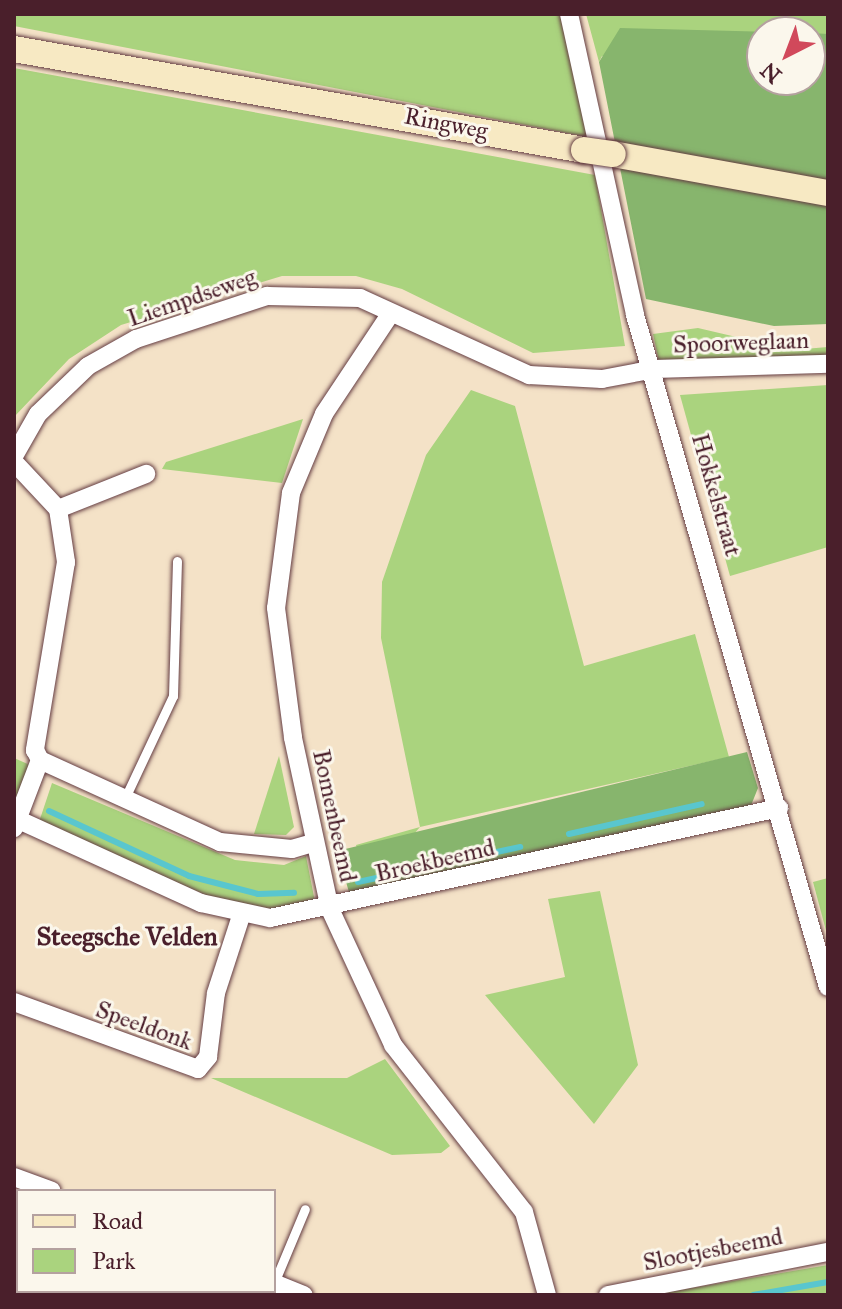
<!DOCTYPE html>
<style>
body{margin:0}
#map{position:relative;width:842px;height:1309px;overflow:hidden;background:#f4e2c7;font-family:"IM FELL Great Primer",serif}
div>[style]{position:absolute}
.green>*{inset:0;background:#aad37e;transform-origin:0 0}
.forest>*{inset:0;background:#87b56d}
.stream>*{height:6px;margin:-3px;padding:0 3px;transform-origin:3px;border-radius:3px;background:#59c6ce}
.roads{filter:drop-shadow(0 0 2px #643c42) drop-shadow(0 0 2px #643c42)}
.lane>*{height:9px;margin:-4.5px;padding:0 4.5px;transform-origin:4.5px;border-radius:4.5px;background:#fff}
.street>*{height:18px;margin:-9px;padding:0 9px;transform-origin:9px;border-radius:9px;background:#fff}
.secondary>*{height:26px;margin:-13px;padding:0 13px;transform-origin:13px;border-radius:13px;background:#f7e9c3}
.bridges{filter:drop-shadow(0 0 2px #643c42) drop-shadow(0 0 2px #643c42)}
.secondary-bridge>*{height:26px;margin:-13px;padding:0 13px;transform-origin:13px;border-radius:13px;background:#f7e9c3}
span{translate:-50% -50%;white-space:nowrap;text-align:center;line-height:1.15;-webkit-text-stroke:6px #fbf7ec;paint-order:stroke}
.street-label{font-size:24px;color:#4a1f2b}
.neighbourhood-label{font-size:26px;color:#4a1f2b;font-weight:700}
.frame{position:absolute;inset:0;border:16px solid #4a1f2b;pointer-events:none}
.legend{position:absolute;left:16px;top:1189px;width:260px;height:104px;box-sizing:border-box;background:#fbf7ec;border:2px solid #b4a19f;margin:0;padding:10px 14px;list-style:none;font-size:24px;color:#4a1f2b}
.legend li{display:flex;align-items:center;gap:16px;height:40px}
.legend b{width:40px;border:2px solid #b4a19f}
.north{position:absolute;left:746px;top:16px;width:80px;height:80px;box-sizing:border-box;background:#fbf7ec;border:2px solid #b4a19f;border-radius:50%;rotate:222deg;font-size:22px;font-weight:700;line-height:32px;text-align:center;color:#4a1f2b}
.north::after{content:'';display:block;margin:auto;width:28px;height:36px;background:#d1495b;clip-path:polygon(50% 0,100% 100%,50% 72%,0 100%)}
</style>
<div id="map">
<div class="green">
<div style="clip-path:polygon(14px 14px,560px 14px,588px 137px,14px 26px)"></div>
<div style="clip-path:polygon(evenodd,586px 14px,828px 14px,828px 162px,602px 56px,599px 62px,586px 14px,762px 32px,810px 32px,810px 80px,762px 80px,762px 32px)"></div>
<div style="clip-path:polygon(14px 68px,595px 175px,625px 346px,533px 353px,402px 289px,356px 276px,282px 276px,121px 325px,69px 359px,14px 417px)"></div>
<div style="clip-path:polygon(698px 328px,792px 350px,828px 347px,828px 359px,659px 362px,653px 334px)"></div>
<div style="clip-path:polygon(828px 385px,828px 547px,730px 576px,680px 395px)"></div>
<div style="clip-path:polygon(471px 390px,515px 406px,584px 666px,695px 634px,729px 757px,420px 827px,367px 888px,356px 845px,420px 827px,381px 638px,382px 582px,426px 455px)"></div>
<div style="clip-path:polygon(303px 419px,282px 483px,162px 469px,166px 462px)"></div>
<div style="clip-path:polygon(279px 756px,294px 827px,286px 835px,254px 834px)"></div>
<div style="clip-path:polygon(14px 758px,30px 765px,17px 803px,14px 802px)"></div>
<div style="clip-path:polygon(52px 783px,235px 860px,284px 865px,306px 856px,315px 902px,274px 910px,217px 900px,39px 822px)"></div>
<div style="clip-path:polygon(828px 878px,828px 938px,813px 882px)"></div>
<div style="clip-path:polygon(600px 891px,638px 1065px,594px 1124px,485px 995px,565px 977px,548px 899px)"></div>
<div style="clip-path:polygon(385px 1059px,450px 1146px,441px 1153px,392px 1155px,211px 1078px,347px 1078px)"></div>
<div style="clip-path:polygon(828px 1265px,828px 1295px,651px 1295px)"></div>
<div style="left:143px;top:1291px;width:115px;height:7px"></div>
</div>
<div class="forest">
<div style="clip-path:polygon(620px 28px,773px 32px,762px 32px,762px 80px,810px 80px,810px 33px,828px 34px,828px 324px,774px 326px,646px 299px,599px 62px)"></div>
<div style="clip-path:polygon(747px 752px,758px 788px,750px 808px,351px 899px,337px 851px)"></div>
</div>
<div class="stream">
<div style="left:49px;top:811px;width:154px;rotate:24.9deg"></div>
<div style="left:189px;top:876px;width:71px;rotate:14.6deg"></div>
<div style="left:258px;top:894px;width:36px;rotate:-2deg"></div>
<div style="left:569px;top:834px;width:136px;rotate:-12.7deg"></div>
<div style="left:358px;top:882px;width:166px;rotate:-12.2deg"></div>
<div style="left:14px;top:1225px;width:4px;rotate:27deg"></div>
<div style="left:180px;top:1291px;width:12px;rotate:20deg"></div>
<div style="left:753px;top:1295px;width:76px;rotate:-9.8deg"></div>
</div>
<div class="roads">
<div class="lane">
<div style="left:124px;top:800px;width:115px;rotate:-64.8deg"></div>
<div style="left:173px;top:696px;width:135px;rotate:-88.3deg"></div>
<div style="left:274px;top:1283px;width:80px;rotate:-67.3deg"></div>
</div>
<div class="street">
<div style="left:569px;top:14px;width:308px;rotate:77.6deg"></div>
<div style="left:635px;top:315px;width:699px;rotate:73.98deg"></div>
<div style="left:391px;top:313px;width:121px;rotate:123.6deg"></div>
<div style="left:324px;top:414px;width:86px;rotate:112.7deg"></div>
<div style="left:291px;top:493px;width:116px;rotate:97.4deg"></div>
<div style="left:276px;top:608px;width:131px;rotate:82.5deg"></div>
<div style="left:293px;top:738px;width:175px;rotate:77.8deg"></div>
<div style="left:330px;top:909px;width:150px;rotate:65.1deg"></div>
<div style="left:393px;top:1045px;width:212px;rotate:51.9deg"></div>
<div style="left:524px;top:1212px;width:86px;rotate:74.5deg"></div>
<div style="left:14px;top:456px;width:48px;rotate:-60.3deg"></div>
<div style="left:38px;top:414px;width:69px;rotate:-43.8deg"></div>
<div style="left:88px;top:366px;width:55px;rotate:-29.4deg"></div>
<div style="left:136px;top:339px;width:138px;rotate:-18.2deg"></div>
<div style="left:267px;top:296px;width:93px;rotate:1.2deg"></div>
<div style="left:360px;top:298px;width:186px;rotate:24.5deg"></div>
<div style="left:529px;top:375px;width:73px;rotate:3.1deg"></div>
<div style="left:602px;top:379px;width:54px;rotate:-10.7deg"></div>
<div style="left:655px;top:369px;width:173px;rotate:-1.7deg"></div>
<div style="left:14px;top:462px;width:64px;rotate:46.9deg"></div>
<div style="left:58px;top:509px;width:54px;rotate:81.4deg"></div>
<div style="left:66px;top:562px;width:191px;rotate:99.4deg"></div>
<div style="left:35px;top:750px;width:11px;rotate:63deg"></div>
<div style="left:40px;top:760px;width:73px;rotate:110.9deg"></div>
<div style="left:58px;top:509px;width:95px;rotate:-21.7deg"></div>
<div style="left:40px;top:760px;width:198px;rotate:24.5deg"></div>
<div style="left:220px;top:842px;width:72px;rotate:5.6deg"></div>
<div style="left:292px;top:849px;width:22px;rotate:-16deg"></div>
<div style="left:21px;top:821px;width:198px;rotate:24.5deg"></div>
<div style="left:201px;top:903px;width:71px;rotate:12.3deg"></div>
<div style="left:270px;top:918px;width:521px;rotate:-12.19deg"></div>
<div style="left:14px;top:1002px;width:196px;rotate:20deg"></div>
<div style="left:198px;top:1069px;width:16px;rotate:-50deg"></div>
<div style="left:208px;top:1057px;width:64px;rotate:-82.9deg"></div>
<div style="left:216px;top:993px;width:81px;rotate:-72deg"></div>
<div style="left:14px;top:1177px;width:40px;rotate:20.2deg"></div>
<div style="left:14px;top:1251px;width:4px;rotate:27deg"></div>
<div style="left:274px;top:1283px;width:32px;rotate:22deg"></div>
<div style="left:116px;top:1291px;width:12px;rotate:20deg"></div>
<div style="left:608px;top:1295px;width:224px;rotate:-11.1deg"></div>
</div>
<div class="secondary">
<div style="left:14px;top:49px;width:579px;rotate:10.05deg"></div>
<div style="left:613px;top:154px;width:219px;rotate:10.3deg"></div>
</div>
</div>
<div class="bridges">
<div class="secondary-bridge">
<div style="left:584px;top:150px;width:29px;rotate:8deg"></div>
</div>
</div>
<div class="street-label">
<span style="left:446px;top:124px;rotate:11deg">Ringweg</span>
<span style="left:192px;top:298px;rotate:-19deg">Liempdseweg</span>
<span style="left:741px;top:343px;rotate:-2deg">Spoorweglaan</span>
<span style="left:716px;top:495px;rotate:74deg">Hokkelstraat</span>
<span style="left:334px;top:816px;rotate:78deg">Bomenbeemd</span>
<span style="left:435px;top:861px;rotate:-13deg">Broekbeemd</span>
<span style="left:144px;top:1026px;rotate:20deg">Speeldonk</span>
<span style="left:713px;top:1250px;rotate:-11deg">Slootjesbeemd</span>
</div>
<div class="neighbourhood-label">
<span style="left:127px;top:937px">Steegsche Velden</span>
</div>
<div class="frame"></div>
<ul class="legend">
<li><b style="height:10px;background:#f7e9c3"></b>Road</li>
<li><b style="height:22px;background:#aad37e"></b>Park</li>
</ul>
<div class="north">N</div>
</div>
